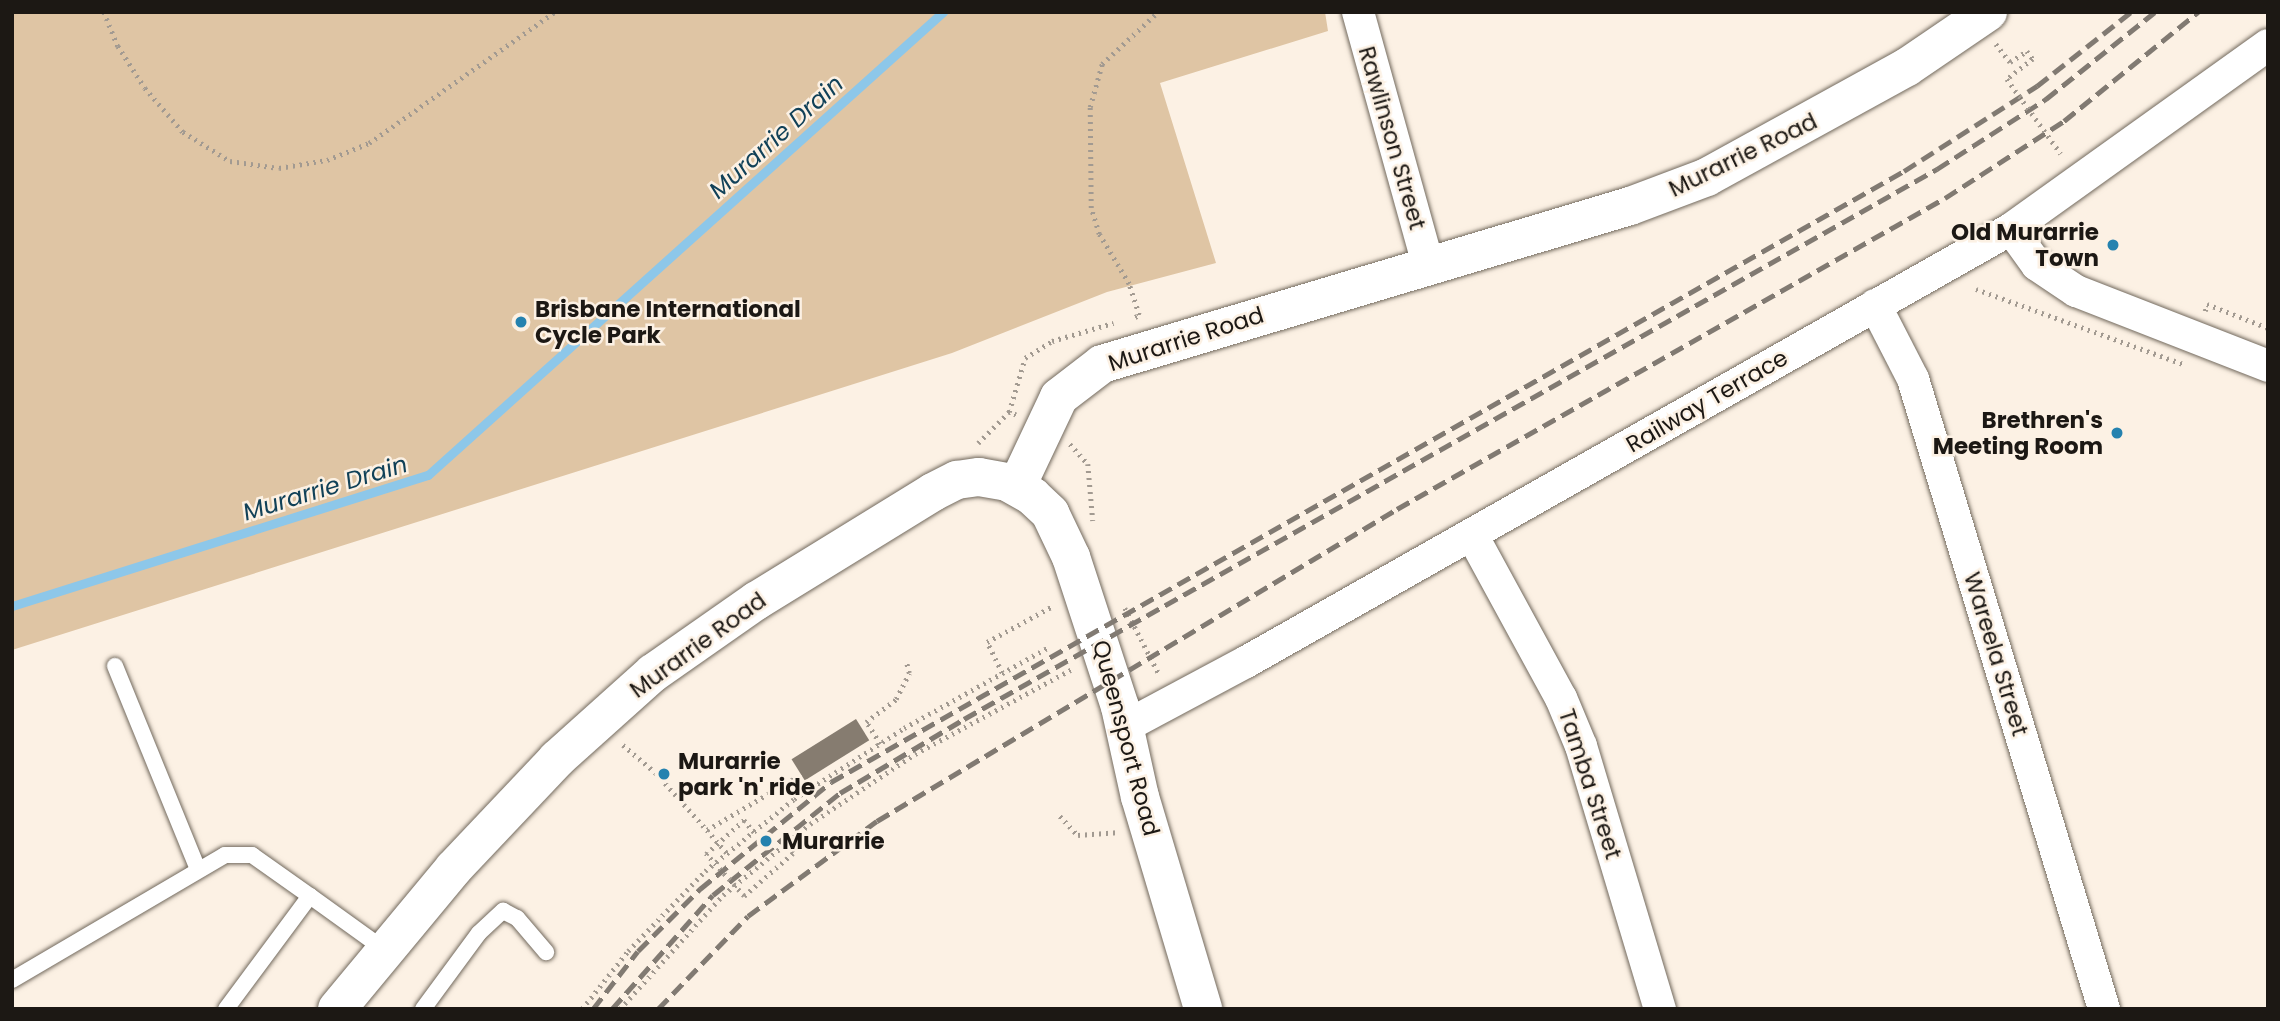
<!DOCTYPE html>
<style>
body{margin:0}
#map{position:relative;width:2280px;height:1021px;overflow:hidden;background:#fcf1e4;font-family:Poppins,sans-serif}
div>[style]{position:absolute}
.green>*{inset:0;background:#dfc5a4}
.stream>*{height:9px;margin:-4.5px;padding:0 4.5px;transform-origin:4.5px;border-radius:4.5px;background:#8dc7e9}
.building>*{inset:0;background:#867c70;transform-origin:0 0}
.path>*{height:4.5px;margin-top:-2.25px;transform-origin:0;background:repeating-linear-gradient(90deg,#a29a91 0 2px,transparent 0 7px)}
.roads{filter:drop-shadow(0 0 2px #72695d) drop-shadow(0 0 2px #72695d)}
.service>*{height:16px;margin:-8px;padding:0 8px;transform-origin:8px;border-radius:8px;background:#fff}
.minor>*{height:32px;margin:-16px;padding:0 16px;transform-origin:16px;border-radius:16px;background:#fff}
.tertiary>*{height:38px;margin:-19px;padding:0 19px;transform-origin:19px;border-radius:19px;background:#fff}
.rail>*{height:5px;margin-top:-2.5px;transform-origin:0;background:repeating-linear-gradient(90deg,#817a72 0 14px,transparent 0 21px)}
.path-bridge>*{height:4.5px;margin-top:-2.25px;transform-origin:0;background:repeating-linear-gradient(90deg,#a29a91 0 2px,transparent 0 7px)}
.dots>*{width:19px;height:19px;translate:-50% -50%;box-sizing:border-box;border:4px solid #fcf1e4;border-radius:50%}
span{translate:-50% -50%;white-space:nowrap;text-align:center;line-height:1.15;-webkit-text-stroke:5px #fcf1e4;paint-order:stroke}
.street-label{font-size:23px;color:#1c1814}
.poi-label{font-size:23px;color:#1c1814;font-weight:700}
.right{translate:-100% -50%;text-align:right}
.left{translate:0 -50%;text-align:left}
.water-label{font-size:24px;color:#114158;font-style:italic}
.frame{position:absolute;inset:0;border:14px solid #1c1814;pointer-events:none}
</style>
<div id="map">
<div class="green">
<div style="clip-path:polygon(12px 12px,1325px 12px,1328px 31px,1160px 83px,1216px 263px,1107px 292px,952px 353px,12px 650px)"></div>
</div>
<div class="stream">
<div style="left:12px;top:606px;width:436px;rotate:-17.5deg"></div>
<div style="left:428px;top:475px;width:693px;rotate:-41.96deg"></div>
</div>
<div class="building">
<div style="left:856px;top:719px;width:25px;height:76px;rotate:58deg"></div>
</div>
<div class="path">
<div style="left:104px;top:12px;width:37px;rotate:68deg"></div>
<div style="left:118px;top:46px;width:50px;rotate:57.3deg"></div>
<div style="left:145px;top:88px;width:58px;rotate:49.2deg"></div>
<div style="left:183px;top:132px;width:55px;rotate:31.7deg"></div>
<div style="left:230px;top:161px;width:49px;rotate:8.1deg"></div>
<div style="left:279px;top:168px;width:49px;rotate:-9.5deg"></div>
<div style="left:327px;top:160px;width:45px;rotate:-22deg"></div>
<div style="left:369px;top:143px;width:228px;rotate:-35.2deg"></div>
<div style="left:1996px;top:44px;width:23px;rotate:52deg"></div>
<div style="left:2010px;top:62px;width:20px;rotate:-33deg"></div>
<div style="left:2027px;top:51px;width:10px;rotate:53deg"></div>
<div style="left:2033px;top:59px;width:33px;rotate:142deg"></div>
<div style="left:1976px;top:289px;width:220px;rotate:19.9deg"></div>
<div style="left:2205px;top:311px;width:7px;rotate:-74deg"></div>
<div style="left:2207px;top:304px;width:66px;rotate:21.5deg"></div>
<div style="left:1135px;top:317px;width:4px;rotate:-27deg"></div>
<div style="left:1139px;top:315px;width:33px;rotate:-108deg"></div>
<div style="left:1129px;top:284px;width:58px;rotate:-121deg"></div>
<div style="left:1099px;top:234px;width:27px;rotate:-107deg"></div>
<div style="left:1091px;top:208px;width:101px;rotate:-90.6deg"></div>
<div style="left:1090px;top:107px;width:45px;rotate:-74.4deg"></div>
<div style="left:1102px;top:64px;width:76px;rotate:-42.9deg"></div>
<div style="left:1016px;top:415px;width:8px;rotate:-157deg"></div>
<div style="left:1009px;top:412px;width:56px;rotate:-73.5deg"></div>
<div style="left:1025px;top:358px;width:32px;rotate:-32deg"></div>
<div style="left:1052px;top:341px;width:64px;rotate:-16.4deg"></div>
<div style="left:978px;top:443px;width:44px;rotate:-45deg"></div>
<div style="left:1070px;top:444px;width:27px;rotate:48deg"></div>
<div style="left:1088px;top:464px;width:57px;rotate:85deg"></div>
<div style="left:1125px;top:608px;width:74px;rotate:62.7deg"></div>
<div style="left:1002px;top:673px;width:34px;rotate:-116deg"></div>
<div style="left:987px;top:642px;width:75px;rotate:-28.6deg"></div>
<div style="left:880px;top:744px;width:26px;rotate:-122deg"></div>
<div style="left:866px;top:722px;width:38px;rotate:-37deg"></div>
<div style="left:896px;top:699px;width:29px;rotate:-63deg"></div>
<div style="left:909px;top:673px;width:12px;rotate:-104deg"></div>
<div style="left:623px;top:745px;width:43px;rotate:40.3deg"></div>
<div style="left:656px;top:773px;width:76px;rotate:48.2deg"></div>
<div style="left:707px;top:830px;width:104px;rotate:-30.5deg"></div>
<div style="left:797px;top:777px;width:17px;rotate:50deg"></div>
<div style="left:1060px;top:816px;width:26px;rotate:47deg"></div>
<div style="left:1078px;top:835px;width:39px;rotate:-4deg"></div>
<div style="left:744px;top:820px;width:16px;rotate:50deg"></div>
<div style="left:707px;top:830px;width:30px;rotate:49deg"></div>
<div style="left:744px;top:896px;width:65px;rotate:-41.3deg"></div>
<div style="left:793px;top:853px;width:12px;rotate:-132deg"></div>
<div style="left:582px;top:1009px;width:74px;rotate:-51.6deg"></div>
<div style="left:628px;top:951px;width:111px;rotate:-46.1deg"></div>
<div style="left:705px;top:871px;width:114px;rotate:-39deg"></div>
<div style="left:794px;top:799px;width:131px;rotate:-32.8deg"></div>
<div style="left:904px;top:728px;width:166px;rotate:-29.2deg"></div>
<div style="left:620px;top:1009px;width:154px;rotate:-47.9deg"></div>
<div style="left:723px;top:895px;width:112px;rotate:-39.2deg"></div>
<div style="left:810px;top:824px;width:126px;rotate:-33.7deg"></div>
<div style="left:915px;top:754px;width:181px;rotate:-28.4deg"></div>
</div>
<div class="roads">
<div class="service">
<div style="left:115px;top:666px;width:219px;rotate:67.8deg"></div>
<div style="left:12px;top:980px;width:247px;rotate:-30.4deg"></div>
<div style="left:225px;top:855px;width:27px"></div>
<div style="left:252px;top:855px;width:71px;rotate:35.3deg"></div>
<div style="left:226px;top:1009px;width:141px;rotate:-53.4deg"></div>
<div style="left:310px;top:896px;width:92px;rotate:35.8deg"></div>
<div style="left:423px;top:1009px;width:94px;rotate:-53.6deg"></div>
<div style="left:479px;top:933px;width:33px;rotate:-43deg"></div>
<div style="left:503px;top:911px;width:16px;rotate:27deg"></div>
<div style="left:517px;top:918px;width:45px;rotate:49.5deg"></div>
</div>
<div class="minor">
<div style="left:1358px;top:12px;width:262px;rotate:74.5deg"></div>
<div style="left:2011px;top:229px;width:44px;rotate:54.2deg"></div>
<div style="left:2037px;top:265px;width:47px;rotate:33.7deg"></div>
<div style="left:2076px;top:291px;width:206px;rotate:21.3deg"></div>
<div style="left:1875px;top:305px;width:83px;rotate:62.8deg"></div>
<div style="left:1913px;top:379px;width:658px;rotate:73.13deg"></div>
<div style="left:1472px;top:535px;width:186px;rotate:61.4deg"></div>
<div style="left:1561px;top:698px;width:52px;rotate:67.4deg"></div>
<div style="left:1581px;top:746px;width:275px;rotate:73.3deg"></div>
<div style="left:1126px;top:726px;width:136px;rotate:-28.1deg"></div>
<div style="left:1246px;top:662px;width:879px;rotate:-29.51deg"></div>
<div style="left:2011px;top:229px;width:316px;rotate:-35.6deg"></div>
</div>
<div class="tertiary">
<div style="left:1017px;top:486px;width:98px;rotate:-64.7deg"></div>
<div style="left:1059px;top:397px;width:54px;rotate:-37.5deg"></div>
<div style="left:1102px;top:364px;width:551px;rotate:-16.66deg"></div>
<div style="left:1630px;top:206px;width:82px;rotate:-20.6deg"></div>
<div style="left:1707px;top:177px;width:228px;rotate:-28.8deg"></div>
<div style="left:1907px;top:67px;width:98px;rotate:-34.2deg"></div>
<div style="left:337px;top:1009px;width:183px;rotate:-50.3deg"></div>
<div style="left:454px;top:868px;width:150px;rotate:-46.6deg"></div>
<div style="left:557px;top:759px;width:129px;rotate:-41.9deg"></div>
<div style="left:653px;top:673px;width:126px;rotate:-35deg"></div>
<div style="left:756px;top:601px;width:208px;rotate:-31.6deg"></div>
<div style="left:933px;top:492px;width:27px;rotate:-27deg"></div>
<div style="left:957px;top:480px;width:22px;rotate:-8deg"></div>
<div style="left:979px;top:477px;width:28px;rotate:10deg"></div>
<div style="left:1007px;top:482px;width:29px;rotate:29deg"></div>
<div style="left:1032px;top:496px;width:25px;rotate:43deg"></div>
<div style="left:1050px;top:513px;width:49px;rotate:64.5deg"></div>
<div style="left:1071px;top:557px;width:158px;rotate:71.9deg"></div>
<div style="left:1120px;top:707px;width:92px;rotate:77.5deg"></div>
<div style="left:1140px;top:797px;width:221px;rotate:73.4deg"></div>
</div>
</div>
<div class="rail">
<div style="left:593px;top:1009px;width:73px;rotate:-52.2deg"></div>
<div style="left:638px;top:951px;width:88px;rotate:-45deg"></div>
<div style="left:700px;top:889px;width:169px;rotate:-39.2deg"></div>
<div style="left:831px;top:782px;width:1235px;rotate:-29.66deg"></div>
<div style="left:1904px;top:171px;width:158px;rotate:-32.6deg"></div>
<div style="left:2037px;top:86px;width:120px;rotate:-38.2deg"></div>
<div style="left:612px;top:1009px;width:152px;rotate:-48.5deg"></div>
<div style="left:713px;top:895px;width:163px;rotate:-38.8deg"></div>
<div style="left:840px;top:793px;width:144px;rotate:-30.8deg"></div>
<div style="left:964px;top:719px;width:1118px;rotate:-29.48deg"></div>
<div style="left:1937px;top:169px;width:130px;rotate:-32.7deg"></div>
<div style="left:2046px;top:99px;width:139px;rotate:-38.6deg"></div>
<div style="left:658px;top:1009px;width:129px;rotate:-45.9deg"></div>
<div style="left:748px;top:916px;width:160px;rotate:-36.4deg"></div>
<div style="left:877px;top:821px;width:606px;rotate:-30.96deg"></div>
<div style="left:1397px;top:509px;width:630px;rotate:-29.58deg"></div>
<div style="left:1945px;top:198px;width:142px;rotate:-32.9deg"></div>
<div style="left:2064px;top:121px;width:173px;rotate:-39.1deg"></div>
</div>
<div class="path-bridge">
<div style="left:2007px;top:79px;width:92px;rotate:54.2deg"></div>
<div style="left:744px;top:896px;width:57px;rotate:-132.1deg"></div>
<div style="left:706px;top:854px;width:51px;rotate:-41.8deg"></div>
</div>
<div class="dots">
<div style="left:2113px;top:245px;background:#2582af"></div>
<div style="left:521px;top:322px;background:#2582af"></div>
<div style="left:2117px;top:433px;background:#2582af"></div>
<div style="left:664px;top:774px;background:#2582af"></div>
<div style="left:766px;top:841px;background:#2582af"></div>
</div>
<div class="street-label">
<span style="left:1392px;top:138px;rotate:74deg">Rawlinson Street</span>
<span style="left:1743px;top:155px;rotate:-26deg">Murarrie Road</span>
<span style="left:1186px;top:339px;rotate:-18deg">Murarrie Road</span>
<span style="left:1707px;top:401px;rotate:-30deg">Railway Terrace</span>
<span style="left:698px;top:645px;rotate:-36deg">Murarrie Road</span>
<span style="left:1996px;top:654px;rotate:73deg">Wareela Street</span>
<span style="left:1126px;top:738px;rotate:75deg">Queensport Road</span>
<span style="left:1590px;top:784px;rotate:72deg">Tamba Street</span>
</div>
<div class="poi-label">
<span class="right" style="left:2099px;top:245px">Old Murarrie<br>Town</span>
<span class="left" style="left:535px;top:322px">Brisbane International<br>Cycle Park</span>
<span class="right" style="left:2103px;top:433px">Brethren's<br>Meeting Room</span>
<span class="left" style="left:678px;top:774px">Murarrie<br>park 'n' ride</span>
<span class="left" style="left:782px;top:841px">Murarrie</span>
</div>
<div class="water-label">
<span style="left:776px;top:137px;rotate:-42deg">Murarrie Drain</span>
<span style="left:325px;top:488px;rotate:-17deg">Murarrie Drain</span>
</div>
<div class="frame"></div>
</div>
